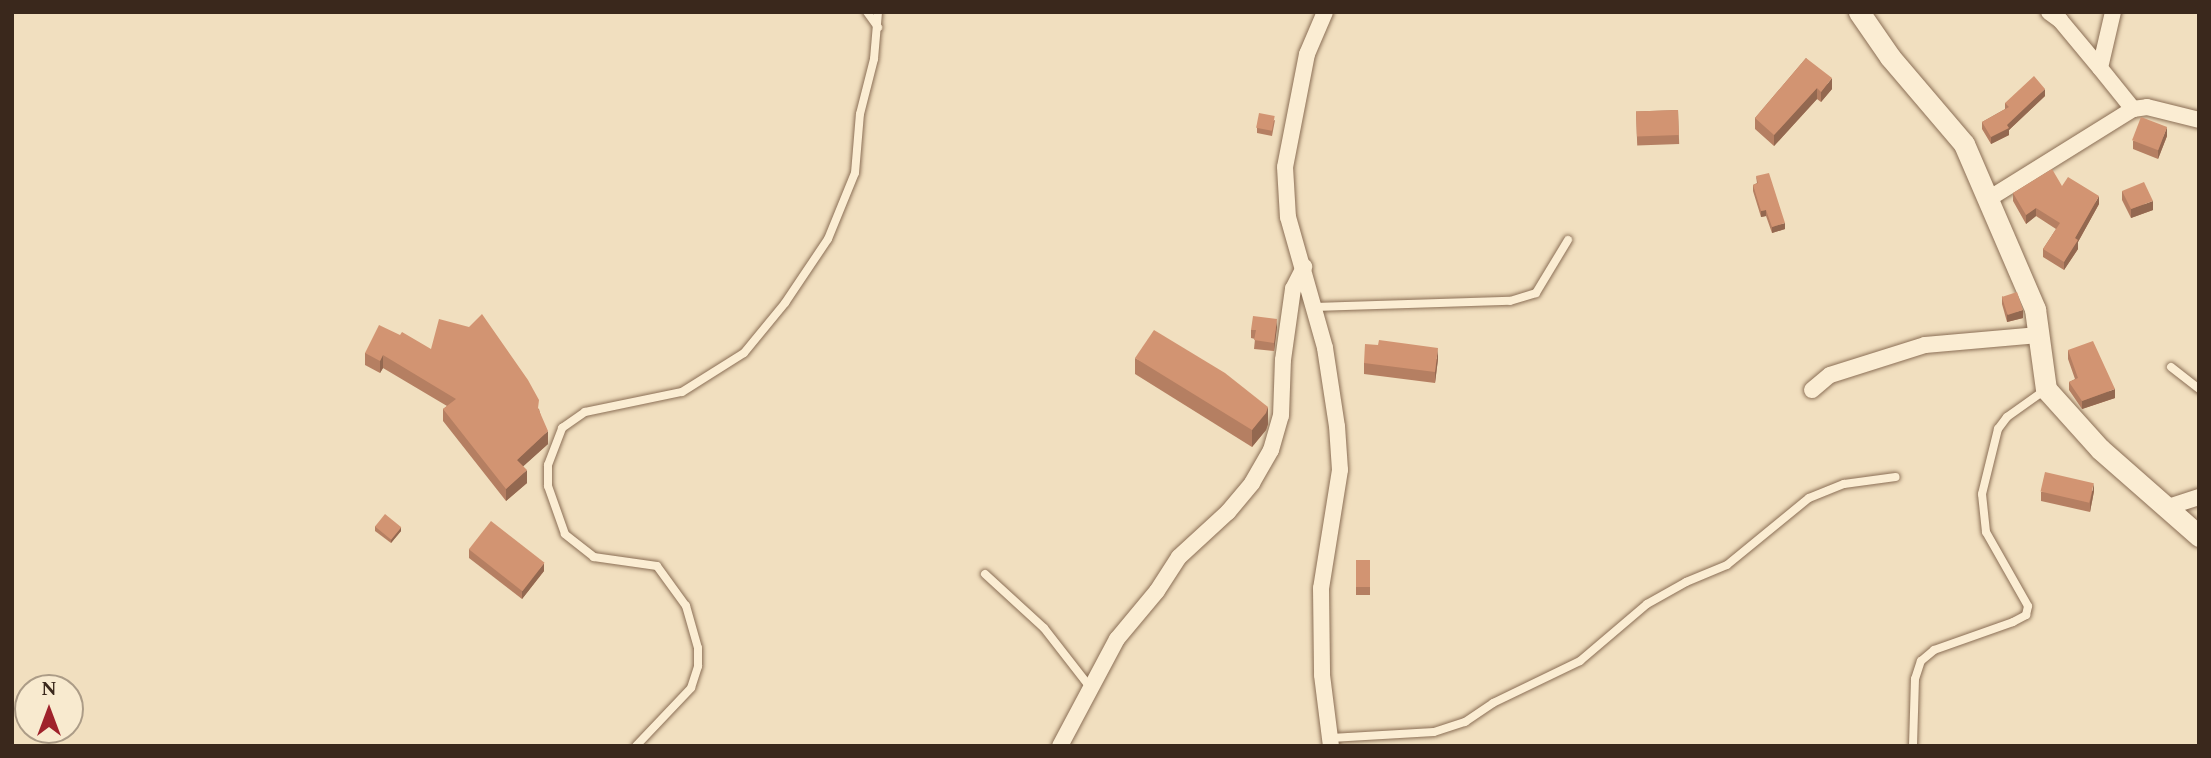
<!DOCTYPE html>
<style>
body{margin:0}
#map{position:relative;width:2211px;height:758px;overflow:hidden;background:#f1dfbf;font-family:Spectral,serif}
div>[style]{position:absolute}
.roads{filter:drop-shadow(0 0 2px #8b6f56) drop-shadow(0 0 2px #8b6f56)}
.service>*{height:8px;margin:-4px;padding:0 4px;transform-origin:4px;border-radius:4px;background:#fbedd3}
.minor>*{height:16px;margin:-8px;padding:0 8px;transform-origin:8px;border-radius:8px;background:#fbedd3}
.tertiary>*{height:21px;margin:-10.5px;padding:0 10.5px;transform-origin:10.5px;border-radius:10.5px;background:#fbedd3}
.wall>*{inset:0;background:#b57f62;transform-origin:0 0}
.shaded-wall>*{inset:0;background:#936850}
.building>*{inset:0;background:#d29472;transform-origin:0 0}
span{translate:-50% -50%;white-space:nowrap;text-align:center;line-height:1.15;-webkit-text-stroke:7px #f8eacf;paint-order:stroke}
.frame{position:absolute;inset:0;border:14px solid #3a281c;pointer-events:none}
.north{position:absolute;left:14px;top:674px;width:70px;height:70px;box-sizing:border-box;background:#f8eacf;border:2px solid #ac9c87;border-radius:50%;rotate:0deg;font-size:19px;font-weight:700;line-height:28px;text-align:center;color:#3a281c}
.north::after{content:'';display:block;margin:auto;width:24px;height:32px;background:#9f222b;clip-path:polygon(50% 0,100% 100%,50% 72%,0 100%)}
</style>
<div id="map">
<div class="roads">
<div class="service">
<div style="left:867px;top:12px;width:19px;rotate:54deg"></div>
<div style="left:1314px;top:307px;width:196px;rotate:-1.8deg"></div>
<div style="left:1510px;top:301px;width:27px;rotate:-17deg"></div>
<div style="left:1536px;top:293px;width:62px;rotate:-58.9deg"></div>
<div style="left:2171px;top:367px;width:36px;rotate:38deg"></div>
<div style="left:985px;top:574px;width:80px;rotate:42.5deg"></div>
<div style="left:1044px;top:628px;width:75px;rotate:52.1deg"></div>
<div style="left:1331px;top:738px;width:103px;rotate:-3.3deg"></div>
<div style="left:1434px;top:732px;width:33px;rotate:-18deg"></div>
<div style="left:1465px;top:722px;width:34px;rotate:-34deg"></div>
<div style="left:1493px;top:703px;width:97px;rotate:-25.8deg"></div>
<div style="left:1580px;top:661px;width:88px;rotate:-40.4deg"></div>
<div style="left:1647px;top:604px;width:45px;rotate:-29.4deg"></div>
<div style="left:1686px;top:582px;width:44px;rotate:-22.5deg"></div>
<div style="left:1727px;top:565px;width:106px;rotate:-39.3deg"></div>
<div style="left:1809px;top:498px;width:38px;rotate:-22deg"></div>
<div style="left:1844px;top:484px;width:52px;rotate:-7.7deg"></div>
<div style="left:636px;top:746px;width:80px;rotate:-46.5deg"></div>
<div style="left:691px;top:688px;width:23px;rotate:-72deg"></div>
<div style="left:698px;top:666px;width:18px;rotate:-90deg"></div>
<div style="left:698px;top:648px;width:44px;rotate:-105.9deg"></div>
<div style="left:686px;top:606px;width:49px;rotate:-125.9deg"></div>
<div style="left:657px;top:566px;width:64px;rotate:-171.9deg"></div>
<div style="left:594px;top:557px;width:37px;rotate:-142deg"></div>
<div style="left:565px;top:534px;width:51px;rotate:-109.5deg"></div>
<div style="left:548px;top:486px;width:21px;rotate:-90deg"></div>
<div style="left:548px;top:465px;width:40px;rotate:-69deg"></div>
<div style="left:562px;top:428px;width:28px;rotate:-35deg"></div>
<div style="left:585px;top:412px;width:99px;rotate:-11.7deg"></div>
<div style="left:682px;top:392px;width:73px;rotate:-32.2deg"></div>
<div style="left:744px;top:353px;width:65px;rotate:-50.6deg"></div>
<div style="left:785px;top:303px;width:77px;rotate:-56.1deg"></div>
<div style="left:828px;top:239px;width:71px;rotate:-67.8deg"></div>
<div style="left:855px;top:173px;width:59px;rotate:-85.2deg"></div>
<div style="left:860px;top:114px;width:57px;rotate:-75.7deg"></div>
<div style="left:874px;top:59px;width:47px;rotate:-85.1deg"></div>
<div style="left:1913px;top:746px;width:67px;rotate:-88.3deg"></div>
<div style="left:1915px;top:679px;width:19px;rotate:-72deg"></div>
<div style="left:1921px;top:661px;width:17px;rotate:-40deg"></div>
<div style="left:1934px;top:650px;width:84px;rotate:-19.5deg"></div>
<div style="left:2013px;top:622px;width:15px;rotate:-28deg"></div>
<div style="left:2026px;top:615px;width:9px;rotate:-77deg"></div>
<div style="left:2028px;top:606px;width:85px;rotate:-119.6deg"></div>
<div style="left:1986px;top:532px;width:38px;rotate:-96deg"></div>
<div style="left:1982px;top:494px;width:67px;rotate:-76.2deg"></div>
<div style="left:1998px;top:429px;width:15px;rotate:-53deg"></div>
<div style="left:2007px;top:417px;width:47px;rotate:-35.4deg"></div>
</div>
<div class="minor">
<div style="left:1325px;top:12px;width:46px;rotate:113.2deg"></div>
<div style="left:1307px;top:54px;width:115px;rotate:101deg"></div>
<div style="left:1285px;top:167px;width:50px;rotate:86.6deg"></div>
<div style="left:1288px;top:217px;width:136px;rotate:74.2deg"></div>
<div style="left:1325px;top:348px;width:79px;rotate:81.3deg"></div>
<div style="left:1337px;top:426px;width:44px;rotate:86.1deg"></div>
<div style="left:1340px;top:470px;width:120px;rotate:99.1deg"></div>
<div style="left:1321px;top:588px;width:87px;rotate:89.3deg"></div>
<div style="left:1322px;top:675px;width:72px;rotate:82.8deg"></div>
<div style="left:2049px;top:12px;width:14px;rotate:36deg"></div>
<div style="left:2060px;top:20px;width:62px;rotate:50.2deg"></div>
<div style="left:2113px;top:12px;width:57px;rotate:103.1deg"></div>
<div style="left:2100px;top:68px;width:53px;rotate:51.2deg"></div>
<div style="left:1990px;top:198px;width:168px;rotate:-31.9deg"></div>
<div style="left:2133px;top:109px;width:14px;rotate:-8deg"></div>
<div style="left:2147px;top:107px;width:54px;rotate:14deg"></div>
<div style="left:1812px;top:390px;width:23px;rotate:-40deg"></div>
<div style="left:1830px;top:375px;width:100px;rotate:-17.5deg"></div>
<div style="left:1925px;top:345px;width:114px;rotate:-5deg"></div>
<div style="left:2168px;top:507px;width:33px;rotate:-18deg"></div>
<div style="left:1060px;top:746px;width:121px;rotate:-62deg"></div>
<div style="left:1117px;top:639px;width:62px;rotate:-50.2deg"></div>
<div style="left:1157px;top:591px;width:40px;rotate:-57.1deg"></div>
<div style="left:1179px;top:557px;width:67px;rotate:-42.6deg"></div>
<div style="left:1228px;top:512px;width:38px;rotate:-50deg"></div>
<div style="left:1252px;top:483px;width:38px;rotate:-60deg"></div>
<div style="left:1271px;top:450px;width:35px;rotate:-74deg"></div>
<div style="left:1281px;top:416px;width:56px;rotate:-88deg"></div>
<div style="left:1283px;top:360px;width:72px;rotate:-82deg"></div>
<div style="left:1293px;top:289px;width:25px;rotate:-63deg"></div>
</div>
<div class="tertiary">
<div style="left:1859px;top:12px;width:55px;rotate:55.4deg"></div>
<div style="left:1890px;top:57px;width:114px;rotate:49.6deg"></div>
<div style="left:1964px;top:144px;width:180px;rotate:66.7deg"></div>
<div style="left:2035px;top:309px;width:81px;rotate:82.2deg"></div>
<div style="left:2046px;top:389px;width:81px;rotate:48deg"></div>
<div style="left:2100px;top:449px;width:132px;rotate:41.3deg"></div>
</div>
</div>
<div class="wall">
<div style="clip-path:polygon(1806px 58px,1832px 89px,1821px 102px,1817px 99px,1774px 146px,1755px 129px,1755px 118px)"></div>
<div style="clip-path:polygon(2045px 96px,2009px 130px,2009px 135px,1991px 144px,1982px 129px,1982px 122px,2005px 109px,2005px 103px)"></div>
<div style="left:1678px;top:110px;width:34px;height:42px;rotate:88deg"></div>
<div style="clip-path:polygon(1275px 120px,1272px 136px,1257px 133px,1257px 128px)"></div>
<div style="clip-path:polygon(2167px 136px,2158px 159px,2133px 149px,2133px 141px)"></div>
<div style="clip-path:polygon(1756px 176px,1785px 229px,1772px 233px,1766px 216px,1761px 217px,1753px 191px,1753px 185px,1757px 183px)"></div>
<div style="clip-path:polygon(2062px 186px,2099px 204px,2078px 242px,2078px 249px,2064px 270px,2043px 257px,2043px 249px,2056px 229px,2036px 216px,2026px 224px,2013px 201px,2013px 193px)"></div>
<div style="clip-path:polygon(2122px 191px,2153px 210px,2131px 218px,2122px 200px)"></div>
<div style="clip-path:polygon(2002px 296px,2023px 318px,2007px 322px,2002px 304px)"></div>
<div style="clip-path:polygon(1277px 327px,1274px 351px,1254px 349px,1255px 339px,1251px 338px,1251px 330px)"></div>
<div style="clip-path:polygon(431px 349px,539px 409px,548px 444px,523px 466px,527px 483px,506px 501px,443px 421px,443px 409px,447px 406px,383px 368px,380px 373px,365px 365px,365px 353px)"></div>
<div style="clip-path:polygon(2068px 350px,2115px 398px,2082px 409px,2069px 390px,2069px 382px,2075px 379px,2068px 359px)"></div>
<div style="clip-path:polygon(1135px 358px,1268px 424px,1266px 430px,1252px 447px,1135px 374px)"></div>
<div style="clip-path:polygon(1438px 359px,1435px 383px,1364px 374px,1364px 363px)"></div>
<div style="clip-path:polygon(2094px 491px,2090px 512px,2041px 501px,2041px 492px)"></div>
<div style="clip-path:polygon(375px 526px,401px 531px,391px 543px,375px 531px)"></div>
<div style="clip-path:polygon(469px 549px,544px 571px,522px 599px,469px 558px)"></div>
<div style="left:1356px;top:560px;width:14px;height:35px"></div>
</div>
<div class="shaded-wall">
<div style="clip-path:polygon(1832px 78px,1832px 89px,1821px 102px,1821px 92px)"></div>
<div style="clip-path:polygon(1817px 88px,1817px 99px,1774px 146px,1774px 135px)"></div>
<div style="clip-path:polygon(2045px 89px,2045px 96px,2009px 130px,2009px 135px,1991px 144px,1991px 137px)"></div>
<div style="clip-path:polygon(2167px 127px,2167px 136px,2158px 159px,2158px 150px)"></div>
<div style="clip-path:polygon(2099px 196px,2099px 204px,2078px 242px,2078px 249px,2064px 270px,2064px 262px,2075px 238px)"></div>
<div style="clip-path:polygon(2153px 201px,2153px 210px,2131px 218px,2131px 209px)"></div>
<div style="clip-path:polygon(2036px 208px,2036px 216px,2026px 224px,2026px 215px)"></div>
<div style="clip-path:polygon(1766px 210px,1766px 216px,1761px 217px,1761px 211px)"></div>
<div style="clip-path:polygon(1785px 223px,1785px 229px,1772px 233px,1772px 227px)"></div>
<div style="clip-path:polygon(2023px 310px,2023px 318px,2007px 322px,2007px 314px)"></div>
<div style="clip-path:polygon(1277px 319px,1277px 327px,1274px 351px,1274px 343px)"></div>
<div style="clip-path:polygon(1438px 348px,1438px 359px,1435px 383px,1435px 372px)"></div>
<div style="clip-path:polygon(383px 355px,383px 368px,380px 373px,380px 361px)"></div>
<div style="clip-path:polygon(2115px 389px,2115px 398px,2082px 409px,2082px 401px)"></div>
<div style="clip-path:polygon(1268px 407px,1268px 424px,1266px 430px,1252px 447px,1252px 430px)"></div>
<div style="clip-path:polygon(548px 431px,548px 444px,517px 472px,517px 460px)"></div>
<div style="clip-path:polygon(527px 470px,527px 483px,506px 501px,506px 489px)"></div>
<div style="clip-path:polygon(2094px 483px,2094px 491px,2090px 512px,2090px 503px)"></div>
<div style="clip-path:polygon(401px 527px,401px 531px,391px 543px,391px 539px)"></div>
<div style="clip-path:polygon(544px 563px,544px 571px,522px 599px,522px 590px)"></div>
</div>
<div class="building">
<div style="clip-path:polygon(1806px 58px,1832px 78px,1821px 92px,1817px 88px,1774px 135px,1755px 118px)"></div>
<div style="clip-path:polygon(2034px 76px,2045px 89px,2007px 125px,2009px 128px,1991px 137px,1982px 122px,2009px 107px,2005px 103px)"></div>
<div style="left:1678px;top:110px;width:25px;height:42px;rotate:88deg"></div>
<div style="left:1259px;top:113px;width:16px;height:15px;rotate:11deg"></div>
<div style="left:2141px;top:117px;width:28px;height:25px;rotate:21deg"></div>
<div style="clip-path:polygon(2052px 169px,2062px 186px,2068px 177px,2099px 196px,2075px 238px,2078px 240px,2064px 262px,2043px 249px,2060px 223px,2036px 208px,2026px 215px,2013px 193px)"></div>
<div style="clip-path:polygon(1769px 173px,1785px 223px,1772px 227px,1766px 210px,1761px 211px,1753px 185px,1758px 183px,1756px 176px)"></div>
<div style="clip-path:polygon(2144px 182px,2153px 201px,2131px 209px,2122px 191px)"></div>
<div style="left:2017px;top:292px;width:19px;height:16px;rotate:72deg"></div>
<div style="clip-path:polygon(482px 314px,528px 380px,539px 400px,538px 408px,548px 431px,517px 460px,527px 470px,506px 489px,443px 409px,456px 399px,383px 355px,380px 361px,365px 353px,379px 325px,400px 335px,402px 332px,431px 349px,439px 319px,469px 327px)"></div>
<div style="clip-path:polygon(1253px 316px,1277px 319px,1274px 343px,1254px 340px,1256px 330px,1251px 330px)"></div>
<div style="clip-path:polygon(1154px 330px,1225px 373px,1268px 407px,1266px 413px,1252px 430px,1135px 358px)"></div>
<div style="clip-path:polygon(1379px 340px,1438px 348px,1435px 372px,1364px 363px,1365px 344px,1378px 345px)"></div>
<div style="clip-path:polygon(2093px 341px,2115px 389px,2082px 401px,2069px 382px,2078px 378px,2068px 350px)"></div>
<div style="left:2045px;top:472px;width:50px;height:20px;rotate:13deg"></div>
<div style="left:385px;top:514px;width:21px;height:16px;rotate:39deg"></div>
<div style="left:491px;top:521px;width:68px;height:36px;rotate:38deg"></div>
<div style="left:1356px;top:560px;width:14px;height:27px"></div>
</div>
<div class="frame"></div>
<div class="north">N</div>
</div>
